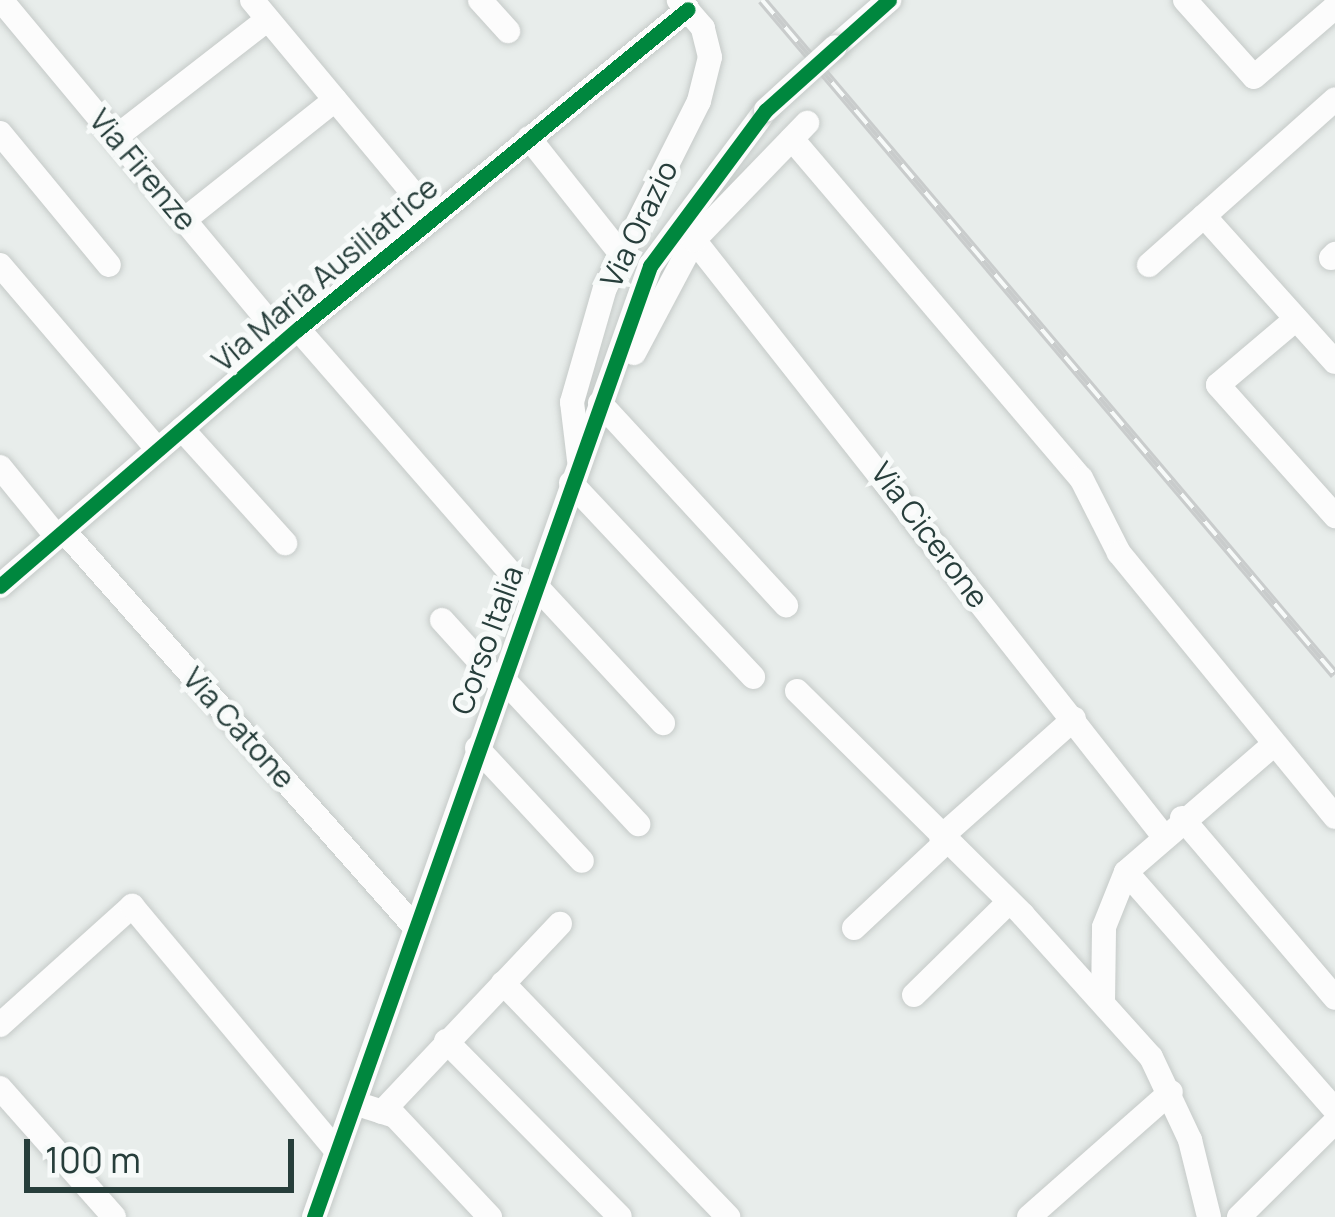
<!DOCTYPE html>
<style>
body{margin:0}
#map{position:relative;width:1335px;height:1217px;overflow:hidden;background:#e8edeb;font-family:Manrope,sans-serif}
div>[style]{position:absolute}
.roads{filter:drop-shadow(0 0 3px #c5cac8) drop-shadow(0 0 3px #c5cac8)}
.minor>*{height:24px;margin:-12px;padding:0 12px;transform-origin:12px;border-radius:12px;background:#fcfcfc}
.rail>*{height:10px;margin-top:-5px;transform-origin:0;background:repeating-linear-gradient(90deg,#f7faf9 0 18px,#c9cccc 0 36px);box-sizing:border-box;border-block:3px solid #c9cccc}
.bridges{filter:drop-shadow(0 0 3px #c5cac8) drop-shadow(0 0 3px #c5cac8)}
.minor-bridge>*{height:24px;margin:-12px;padding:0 12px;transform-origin:12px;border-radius:12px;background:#fcfcfc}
.cycleway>*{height:15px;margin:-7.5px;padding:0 7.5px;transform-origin:7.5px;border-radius:7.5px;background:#00873e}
span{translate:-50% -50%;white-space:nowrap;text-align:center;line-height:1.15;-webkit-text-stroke:10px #f7faf9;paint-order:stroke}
.street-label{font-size:30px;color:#273e3b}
.scale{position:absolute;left:24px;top:1139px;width:270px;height:54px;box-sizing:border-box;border:6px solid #273e3b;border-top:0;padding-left:15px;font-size:36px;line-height:42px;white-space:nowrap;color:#273e3b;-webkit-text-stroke:9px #f7faf9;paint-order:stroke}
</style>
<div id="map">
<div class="roads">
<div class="minor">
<div style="left:1px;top:0;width:442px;rotate:50.2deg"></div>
<div style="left:252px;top:0;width:283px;rotate:50.2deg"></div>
<div style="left:480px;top:0;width:42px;rotate:47.9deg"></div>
<div style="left:1185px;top:0;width:103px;rotate:48.1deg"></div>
<div style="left:1254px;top:77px;width:107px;rotate:-40.8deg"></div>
<div style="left:835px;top:47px;width:72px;rotate:-41deg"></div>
<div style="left:0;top:133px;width:171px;rotate:50.5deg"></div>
<div style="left:116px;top:137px;width:192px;rotate:-37.8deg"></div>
<div style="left:529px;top:138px;width:148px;rotate:51.6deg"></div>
<div style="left:792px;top:139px;width:445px;rotate:49.6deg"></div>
<div style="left:1081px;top:478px;width:84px;rotate:63.1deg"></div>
<div style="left:1119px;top:553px;width:341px;rotate:50.7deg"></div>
<div style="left:1204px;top:216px;width:196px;rotate:48.1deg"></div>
<div style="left:184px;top:220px;width:193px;rotate:-38.5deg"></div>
<div style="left:694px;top:240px;width:756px;rotate:51.77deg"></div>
<div style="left:1331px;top:258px;width:6px;rotate:-45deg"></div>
<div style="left:0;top:265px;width:243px;rotate:49.5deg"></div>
<div style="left:1149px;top:265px;width:249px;rotate:-41.7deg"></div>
<div style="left:1296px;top:319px;width:102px;rotate:139.8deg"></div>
<div style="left:1218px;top:385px;width:176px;rotate:48.2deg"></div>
<div style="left:298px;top:329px;width:356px;rotate:48.9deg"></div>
<div style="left:634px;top:353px;width:128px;rotate:-62deg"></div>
<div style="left:694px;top:240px;width:163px;rotate:-46deg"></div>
<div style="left:600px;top:403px;width:275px;rotate:47.4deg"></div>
<div style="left:182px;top:429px;width:154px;rotate:47.9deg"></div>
<div style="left:579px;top:460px;width:58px;rotate:-96.9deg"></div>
<div style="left:572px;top:402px;width:119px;rotate:-73.9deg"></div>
<div style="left:605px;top:288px;width:209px;rotate:-63.3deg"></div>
<div style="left:699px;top:101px;width:45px;rotate:-76deg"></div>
<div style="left:710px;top:57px;width:30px;rotate:-104deg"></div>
<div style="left:703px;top:28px;width:37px;rotate:-131deg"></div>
<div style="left:0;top:467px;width:90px;rotate:50.8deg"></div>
<div style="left:571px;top:483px;width:266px;rotate:46.8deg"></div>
<div style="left:64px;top:531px;width:528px;rotate:48.46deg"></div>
<div style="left:0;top:586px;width:394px;rotate:-40.8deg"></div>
<div style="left:298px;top:329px;width:504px;rotate:-39.37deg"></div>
<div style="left:536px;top:586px;width:187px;rotate:47.2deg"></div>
<div style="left:442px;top:620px;width:86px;rotate:47.8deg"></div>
<div style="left:502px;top:678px;width:200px;rotate:47deg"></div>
<div style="left:797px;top:691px;width:318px;rotate:44.7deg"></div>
<div style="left:1023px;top:915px;width:191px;rotate:48deg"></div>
<div style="left:1151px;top:1057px;width:92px;rotate:64.8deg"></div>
<div style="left:1190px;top:1140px;width:79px;rotate:76.1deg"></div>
<div style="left:477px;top:748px;width:154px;rotate:47.1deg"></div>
<div style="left:1182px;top:818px;width:236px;rotate:49.6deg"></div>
<div style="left:941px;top:837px;width:178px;rotate:-41.6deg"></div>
<div style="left:1126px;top:872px;width:317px;rotate:48.7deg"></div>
<div style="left:854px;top:928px;width:126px;rotate:-43.1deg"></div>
<div style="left:503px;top:983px;width:325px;rotate:46.1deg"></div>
<div style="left:914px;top:995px;width:133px;rotate:-44.4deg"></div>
<div style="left:1103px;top:1002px;width:75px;rotate:-89.2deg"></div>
<div style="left:1104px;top:927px;width:59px;rotate:-68.2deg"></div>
<div style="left:1126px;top:872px;width:193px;rotate:-40.8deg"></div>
<div style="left:0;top:1025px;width:178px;rotate:-42deg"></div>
<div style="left:132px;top:906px;width:319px;rotate:50.1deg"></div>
<div style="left:446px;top:1041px;width:247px;rotate:45.3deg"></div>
<div style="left:0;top:1088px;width:172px;rotate:48.5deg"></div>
<div style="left:367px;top:1107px;width:29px;rotate:18deg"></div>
<div style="left:395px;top:1116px;width:139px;rotate:46.8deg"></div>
<div style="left:382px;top:1112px;width:259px;rotate:-46.6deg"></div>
<div style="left:314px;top:1217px;width:1009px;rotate:-70.54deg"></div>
<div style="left:650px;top:266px;width:194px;rotate:-53.4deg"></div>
<div style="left:1029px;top:1217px;width:189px;rotate:-41.4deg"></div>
<div style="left:1239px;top:1217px;width:135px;rotate:-44.7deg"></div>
</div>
</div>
<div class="rail">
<div style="left:762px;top:0;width:885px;rotate:49.67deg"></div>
</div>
<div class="bridges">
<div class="minor-bridge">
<div style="left:766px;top:110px;width:93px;rotate:-42.4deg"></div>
</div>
</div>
<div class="cycleway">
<div style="left:0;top:586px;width:394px;rotate:-40.8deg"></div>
<div style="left:298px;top:329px;width:504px;rotate:-39.37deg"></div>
<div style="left:314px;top:1217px;width:1009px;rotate:-70.54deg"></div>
<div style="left:650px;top:266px;width:194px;rotate:-53.4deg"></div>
<div style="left:766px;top:110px;width:165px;rotate:-41.8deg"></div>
</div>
<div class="street-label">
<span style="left:143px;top:170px;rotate:50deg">Via Firenze</span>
<span style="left:639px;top:224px;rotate:-64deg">Via Orazio</span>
<span style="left:325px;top:274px;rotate:-40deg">Via Maria Ausiliatrice</span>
<span style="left:930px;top:535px;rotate:53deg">Via Cicerone</span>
<span style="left:487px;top:640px;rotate:-70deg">Corso Italia</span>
<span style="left:239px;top:728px;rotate:48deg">Via Catone</span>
</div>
<div class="scale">100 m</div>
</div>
